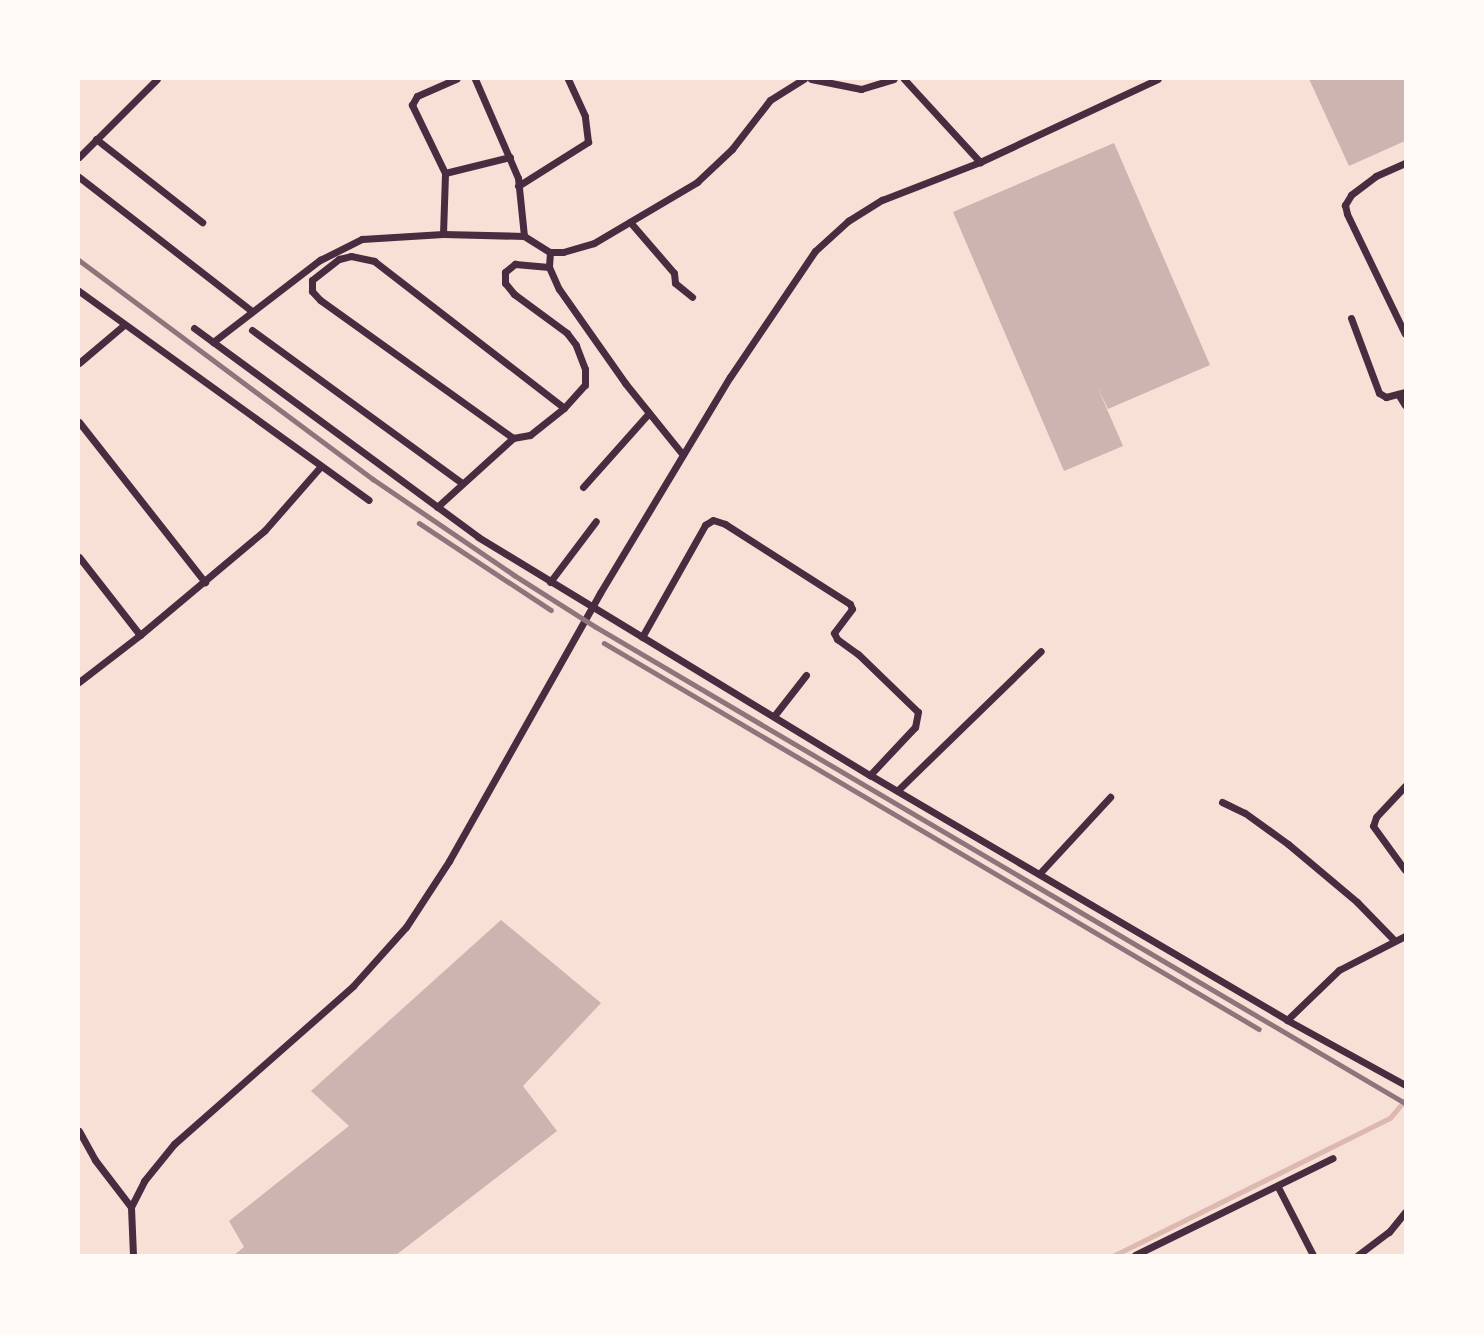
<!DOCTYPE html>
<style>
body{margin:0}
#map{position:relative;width:1484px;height:1334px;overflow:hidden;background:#f7e1d7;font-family:"Archivo Narrow",sans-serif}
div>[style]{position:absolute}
.stream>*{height:4.5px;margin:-2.25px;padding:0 2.25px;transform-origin:2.25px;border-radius:2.25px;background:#dcb8b0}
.building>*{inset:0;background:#ccb4b1}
.minor>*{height:7px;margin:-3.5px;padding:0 3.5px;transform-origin:3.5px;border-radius:3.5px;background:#4a2c40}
.rail>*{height:4.5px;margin:-2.25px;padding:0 2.25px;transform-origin:2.25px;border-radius:2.25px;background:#8f747c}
span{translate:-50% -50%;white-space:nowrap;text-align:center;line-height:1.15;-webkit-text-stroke:6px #fffaf5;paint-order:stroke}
.frame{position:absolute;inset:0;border:80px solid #fffaf5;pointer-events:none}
</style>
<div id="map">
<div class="stream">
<div style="left:1115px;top:1255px;width:307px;rotate:-26.5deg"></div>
<div style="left:1390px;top:1118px;width:23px;rotate:-50deg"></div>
</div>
<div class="building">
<div style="clip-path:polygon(1309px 79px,1405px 79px,1405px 141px,1349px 166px)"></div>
<div style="clip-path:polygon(1114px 143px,1210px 365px,1108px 409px,1097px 386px,1123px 446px,1064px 471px,953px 212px)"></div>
<div style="clip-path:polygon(501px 920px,601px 1003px,523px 1086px,557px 1131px,396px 1255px,234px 1255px,244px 1247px,229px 1221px,349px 1126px,311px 1091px)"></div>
</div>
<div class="minor">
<div style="left:475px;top:79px;width:108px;rotate:66.5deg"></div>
<div style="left:518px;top:178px;width:58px;rotate:84.1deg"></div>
<div style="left:811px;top:79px;width:51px;rotate:11.3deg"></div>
<div style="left:861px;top:89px;width:34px;rotate:-17deg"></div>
<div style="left:904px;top:79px;width:113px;rotate:47.5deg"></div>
<div style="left:96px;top:139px;width:135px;rotate:38.1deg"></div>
<div style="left:79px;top:157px;width:110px;rotate:-45deg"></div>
<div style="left:1405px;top:163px;width:32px;rotate:156deg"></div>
<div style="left:1376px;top:176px;width:31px;rotate:143deg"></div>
<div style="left:1351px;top:195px;width:12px;rotate:121deg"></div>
<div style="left:1345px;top:205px;width:9px;rotate:77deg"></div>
<div style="left:1347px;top:214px;width:133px;rotate:64.2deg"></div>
<div style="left:445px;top:173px;width:67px;rotate:-13.8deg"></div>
<div style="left:79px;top:177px;width:219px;rotate:37.8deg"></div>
<div style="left:518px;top:186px;width:83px;rotate:-32.2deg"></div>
<div style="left:588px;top:142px;width:26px;rotate:-97deg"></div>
<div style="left:585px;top:116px;width:41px;rotate:-114.7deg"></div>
<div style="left:630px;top:222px;width:67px;rotate:49.2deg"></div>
<div style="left:674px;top:273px;width:10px;rotate:84deg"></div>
<div style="left:675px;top:283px;width:22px;rotate:39deg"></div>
<div style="left:443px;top:234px;width:61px;rotate:-88.1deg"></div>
<div style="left:445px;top:173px;width:76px;rotate:-115.9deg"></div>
<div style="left:412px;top:105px;width:10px;rotate:-61deg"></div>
<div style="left:417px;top:96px;width:43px;rotate:-23.6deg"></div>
<div style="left:550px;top:252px;width:15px;rotate:94deg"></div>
<div style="left:549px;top:267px;width:24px;rotate:66deg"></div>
<div style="left:559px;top:289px;width:115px;rotate:54.9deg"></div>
<div style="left:625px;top:383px;width:92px;rotate:51.1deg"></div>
<div style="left:79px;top:291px;width:357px;rotate:35.8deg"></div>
<div style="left:1351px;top:318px;width:80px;rotate:69.5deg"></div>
<div style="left:1379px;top:393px;width:8px;rotate:30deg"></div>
<div style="left:1386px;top:397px;width:20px;rotate:-15deg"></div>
<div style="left:194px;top:328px;width:353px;rotate:36.3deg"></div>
<div style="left:478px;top:537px;width:459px;rotate:31.3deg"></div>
<div style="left:870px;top:775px;width:484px;rotate:30.4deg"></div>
<div style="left:1287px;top:1020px;width:135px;rotate:28.8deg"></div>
<div style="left:252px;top:330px;width:260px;rotate:36.1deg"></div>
<div style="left:213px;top:342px;width:135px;rotate:-37.5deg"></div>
<div style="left:320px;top:260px;width:47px;rotate:-26.6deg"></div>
<div style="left:362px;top:239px;width:81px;rotate:-3.5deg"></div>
<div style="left:443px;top:234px;width:81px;rotate:1.4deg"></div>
<div style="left:524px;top:236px;width:31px;rotate:32deg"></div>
<div style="left:550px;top:252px;width:13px"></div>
<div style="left:563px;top:252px;width:32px;rotate:-16deg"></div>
<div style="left:594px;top:243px;width:120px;rotate:-30.6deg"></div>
<div style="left:697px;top:182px;width:48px;rotate:-43.3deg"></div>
<div style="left:732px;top:149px;width:62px;rotate:-52.2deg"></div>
<div style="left:770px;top:100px;width:40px;rotate:-32deg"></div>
<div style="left:79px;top:363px;width:59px;rotate:-40.2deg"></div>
<div style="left:1398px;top:394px;width:13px;rotate:58deg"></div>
<div style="left:79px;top:422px;width:204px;rotate:51.8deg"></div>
<div style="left:513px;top:438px;width:237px;rotate:-144.4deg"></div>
<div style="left:320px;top:300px;width:12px;rotate:-132deg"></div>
<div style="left:312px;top:291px;width:11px;rotate:-90deg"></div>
<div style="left:312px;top:280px;width:34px;rotate:-38deg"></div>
<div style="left:339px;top:259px;width:12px;rotate:-14deg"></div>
<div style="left:351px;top:256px;width:24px;rotate:12deg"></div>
<div style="left:374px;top:261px;width:240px;rotate:37.7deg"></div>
<div style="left:583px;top:487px;width:99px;rotate:-48.3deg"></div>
<div style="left:437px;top:507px;width:103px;rotate:-42.2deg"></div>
<div style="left:513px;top:438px;width:17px;rotate:-10deg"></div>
<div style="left:530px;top:435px;width:43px;rotate:-38.5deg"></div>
<div style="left:564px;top:408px;width:31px;rotate:-48deg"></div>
<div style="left:585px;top:385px;width:16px;rotate:-90deg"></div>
<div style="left:585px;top:369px;width:26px;rotate:-111deg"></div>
<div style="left:576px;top:345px;width:15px;rotate:-127deg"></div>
<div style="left:567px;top:333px;width:66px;rotate:-143.7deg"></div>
<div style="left:514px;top:294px;width:14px;rotate:-129deg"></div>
<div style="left:505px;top:283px;width:11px;rotate:-90deg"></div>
<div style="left:505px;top:272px;width:13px;rotate:-39deg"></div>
<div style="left:515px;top:264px;width:34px;rotate:5deg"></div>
<div style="left:79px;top:557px;width:99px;rotate:52deg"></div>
<div style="left:550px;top:582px;width:76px;rotate:-53deg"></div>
<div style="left:642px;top:637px;width:129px;rotate:-60.6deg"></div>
<div style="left:705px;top:525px;width:9px;rotate:-32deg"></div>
<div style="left:713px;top:520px;width:13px;rotate:18deg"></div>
<div style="left:725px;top:524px;width:148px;rotate:32.6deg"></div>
<div style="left:850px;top:604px;width:5px;rotate:68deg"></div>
<div style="left:852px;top:609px;width:30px;rotate:127deg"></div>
<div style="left:834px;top:633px;width:7px;rotate:63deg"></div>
<div style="left:837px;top:639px;width:26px;rotate:36deg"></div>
<div style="left:858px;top:654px;width:83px;rotate:44deg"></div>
<div style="left:918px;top:712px;width:15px;rotate:101deg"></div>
<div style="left:915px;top:727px;width:66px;rotate:133.2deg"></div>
<div style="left:79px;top:682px;width:77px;rotate:-37.6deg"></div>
<div style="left:140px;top:635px;width:163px;rotate:-40deg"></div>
<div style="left:265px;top:530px;width:85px;rotate:-48.8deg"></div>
<div style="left:774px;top:716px;width:52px;rotate:-52deg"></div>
<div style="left:1405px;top:786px;width:42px;rotate:133.1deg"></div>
<div style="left:1376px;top:817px;width:9px;rotate:108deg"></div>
<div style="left:1373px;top:826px;width:54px;rotate:54deg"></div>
<div style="left:898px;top:790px;width:199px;rotate:-44.2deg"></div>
<div style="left:1222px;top:802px;width:25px;rotate:26deg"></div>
<div style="left:1245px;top:813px;width:53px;rotate:35.8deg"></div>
<div style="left:1288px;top:844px;width:90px;rotate:40deg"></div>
<div style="left:1357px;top:902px;width:53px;rotate:45.8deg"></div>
<div style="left:1039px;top:874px;width:105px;rotate:-47.3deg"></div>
<div style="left:1287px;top:1020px;width:72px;rotate:-43.9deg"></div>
<div style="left:1339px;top:970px;width:74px;rotate:-27.3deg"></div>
<div style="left:79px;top:1131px;width:33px;rotate:61deg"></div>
<div style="left:95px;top:1160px;width:59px;rotate:52.5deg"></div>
<div style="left:1278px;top:1187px;width:76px;rotate:62.8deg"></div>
<div style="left:133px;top:1255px;width:48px;rotate:-92.4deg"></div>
<div style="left:131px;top:1207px;width:29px;rotate:-63deg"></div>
<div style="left:144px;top:1181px;width:48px;rotate:-51deg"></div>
<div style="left:174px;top:1144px;width:239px;rotate:-41.4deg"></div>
<div style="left:353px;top:986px;width:79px;rotate:-48.1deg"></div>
<div style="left:406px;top:927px;width:79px;rotate:-56.9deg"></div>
<div style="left:449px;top:861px;width:308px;rotate:-60.6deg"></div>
<div style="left:600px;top:593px;width:252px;rotate:-59deg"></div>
<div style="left:730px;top:377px;width:152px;rotate:-56deg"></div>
<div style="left:815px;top:251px;width:45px;rotate:-42.3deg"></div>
<div style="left:848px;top:221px;width:40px;rotate:-32deg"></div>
<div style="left:882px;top:200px;width:105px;rotate:-21.2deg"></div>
<div style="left:980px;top:162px;width:196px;rotate:-25deg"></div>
<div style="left:1135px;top:1255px;width:220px;rotate:-26.1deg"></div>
<div style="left:1358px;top:1255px;width:39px;rotate:-37deg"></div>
<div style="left:1389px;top:1232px;width:26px;rotate:-51deg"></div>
</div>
<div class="rail">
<div style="left:79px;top:260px;width:367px;rotate:36.7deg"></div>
<div style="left:373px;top:479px;width:171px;rotate:34.2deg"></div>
<div style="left:514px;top:575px;width:97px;rotate:32.4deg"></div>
<div style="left:596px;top:627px;width:939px;rotate:30.47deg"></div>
<div style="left:419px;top:523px;width:158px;rotate:33.4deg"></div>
<div style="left:604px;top:643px;width:760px;rotate:30.51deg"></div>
</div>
<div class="frame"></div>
</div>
